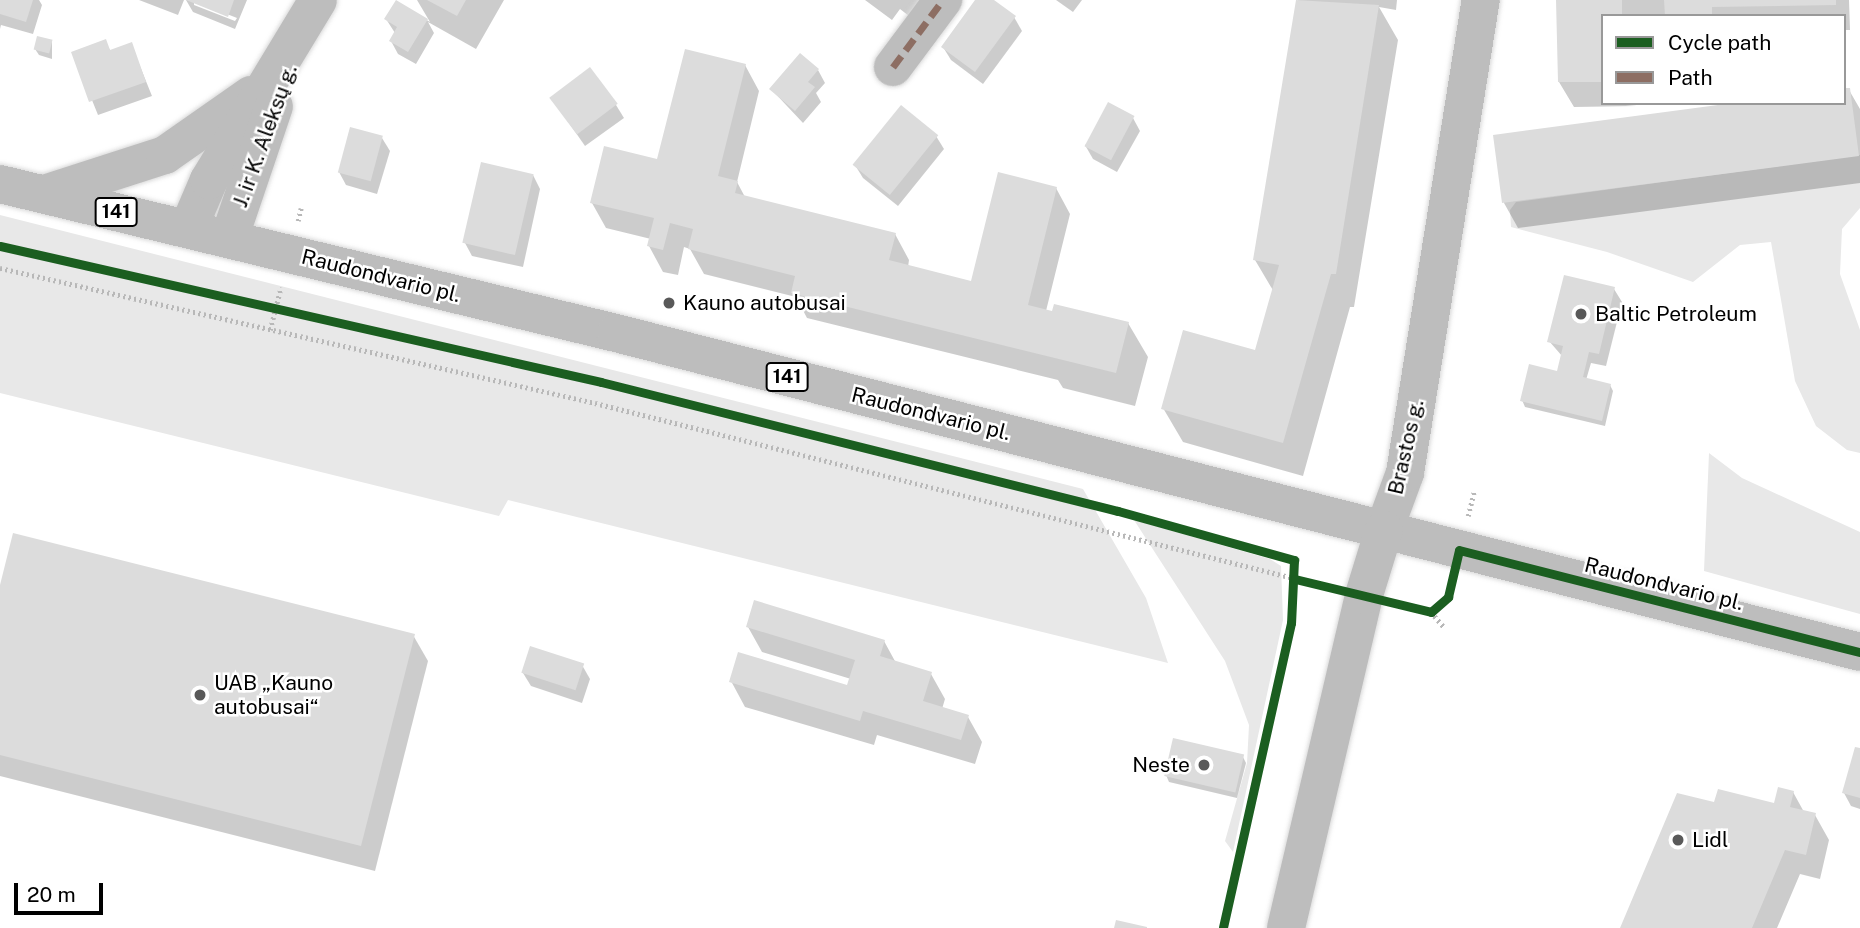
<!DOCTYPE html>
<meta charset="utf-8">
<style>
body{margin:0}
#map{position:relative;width:1860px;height:928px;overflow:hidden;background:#fff;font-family:"Public Sans",sans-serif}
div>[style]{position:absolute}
.green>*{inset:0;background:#e8e8e8}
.shadow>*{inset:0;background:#0003}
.building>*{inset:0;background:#dcdcdc;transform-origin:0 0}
.path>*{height:4.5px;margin-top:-2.25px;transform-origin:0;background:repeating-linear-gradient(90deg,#b8b8b8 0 2px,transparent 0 5.5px)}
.roads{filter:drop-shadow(0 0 2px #dbdbdb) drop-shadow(0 0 2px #dbdbdb)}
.minor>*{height:38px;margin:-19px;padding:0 19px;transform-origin:19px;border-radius:19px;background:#bdbdbd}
.major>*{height:38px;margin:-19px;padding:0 19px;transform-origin:19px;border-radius:19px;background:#bdbdbd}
.quiet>*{height:7px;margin-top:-3.5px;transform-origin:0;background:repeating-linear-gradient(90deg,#8d6e63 0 14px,transparent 0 21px)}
.cycleway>*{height:9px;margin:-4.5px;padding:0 4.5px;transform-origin:4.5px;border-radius:4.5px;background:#1b5e20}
.dots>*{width:19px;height:19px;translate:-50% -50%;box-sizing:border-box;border:4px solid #fff;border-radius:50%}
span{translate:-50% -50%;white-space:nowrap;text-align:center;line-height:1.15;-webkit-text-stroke:5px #fff;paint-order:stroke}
.shield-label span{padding:2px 5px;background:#fff;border:2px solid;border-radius:5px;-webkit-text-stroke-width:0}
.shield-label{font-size:19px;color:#000;font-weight:700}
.street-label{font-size:21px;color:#000}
.poi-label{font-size:21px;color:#000}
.left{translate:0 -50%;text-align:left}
.right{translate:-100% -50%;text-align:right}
.legend{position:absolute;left:1601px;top:14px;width:245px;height:91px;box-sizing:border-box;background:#fff;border:2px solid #999;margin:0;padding:9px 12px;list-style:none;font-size:21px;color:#000}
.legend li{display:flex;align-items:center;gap:14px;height:35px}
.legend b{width:35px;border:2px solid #999}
.scale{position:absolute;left:14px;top:883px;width:89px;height:32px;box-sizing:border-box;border:4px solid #000;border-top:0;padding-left:9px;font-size:21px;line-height:24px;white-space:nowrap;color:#000;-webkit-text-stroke:5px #fff;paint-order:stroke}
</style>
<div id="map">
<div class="green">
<div style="clip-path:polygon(1860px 155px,1860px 208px,1842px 229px,1840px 274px,1860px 330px,1860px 453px,1847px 450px,1816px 426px,1795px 381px,1771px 242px,1740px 245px,1693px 282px,1607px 252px,1511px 227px,1510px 210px,1516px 202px)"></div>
<div style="clip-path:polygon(0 215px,1083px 489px,1146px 598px,1168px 663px,508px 500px,499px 516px,0 393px)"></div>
<div style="clip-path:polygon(1709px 453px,1742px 478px,1860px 532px,1860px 614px,1704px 571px)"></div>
<div style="clip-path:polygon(1134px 520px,1270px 559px,1281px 566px,1283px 620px,1233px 852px,1225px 841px,1247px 763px,1249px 725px,1225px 661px)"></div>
</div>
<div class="shadow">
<div style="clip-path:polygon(0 0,39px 0,42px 5px,33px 34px,1px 25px,0 29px)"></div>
<div style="clip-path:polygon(139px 0,184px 0,178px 15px)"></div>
<div style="clip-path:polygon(evenodd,186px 0,247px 0,235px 29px,193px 12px,186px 0,194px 1px,237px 18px,235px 21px,194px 5px,194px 1px)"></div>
<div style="clip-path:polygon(417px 0,504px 0,476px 49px,428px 22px,434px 33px,416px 64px,398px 54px,391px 41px,395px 33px,386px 19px,396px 2px,430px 22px)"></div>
<div style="clip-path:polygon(865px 0,921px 0,909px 16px,900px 9px,892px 20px)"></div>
<div style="clip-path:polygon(978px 0,991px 0,1014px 17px,1022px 31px,983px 84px,951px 60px,943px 47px)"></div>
<div style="clip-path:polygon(1056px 0,1082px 0,1073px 12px)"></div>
<div style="clip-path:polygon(1298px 0,1397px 0,1396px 10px,1379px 7px,1398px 40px,1354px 307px,1350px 307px,1303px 476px,1183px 442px,1163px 408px,1257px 352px,1274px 292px,1255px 260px)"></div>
<div style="clip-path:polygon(1558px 0,1849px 0,1850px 30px,1844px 30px,1844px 16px,1603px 16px,1603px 103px,1637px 106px,1574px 107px,1559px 82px)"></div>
<div style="clip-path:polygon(105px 41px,111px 52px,131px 44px,152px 96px,98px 115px,73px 53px)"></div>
<div style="clip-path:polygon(52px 42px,52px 59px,39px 55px,35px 49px)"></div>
<div style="clip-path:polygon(745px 65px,759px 91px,737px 182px,745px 197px,895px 234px,909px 260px,908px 267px,972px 283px,1056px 188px,1070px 214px,1046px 311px,1128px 323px,1148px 357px,1135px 406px,1063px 388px,1058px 380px,807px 318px,796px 297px,704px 274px,690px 249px,684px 247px,678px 275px,663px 272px,649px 246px,651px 239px,606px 228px,592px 203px,658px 161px)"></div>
<div style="clip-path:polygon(818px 70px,825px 83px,816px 93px,821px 102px,803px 123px,771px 89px)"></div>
<div style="clip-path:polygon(1849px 90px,1860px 109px,1860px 183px,1518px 228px,1504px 203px,1495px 137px,1844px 103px)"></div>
<div style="clip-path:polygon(551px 97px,616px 105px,624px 118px,585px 146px)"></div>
<div style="clip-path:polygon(1133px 118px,1140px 131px,1117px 172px,1093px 159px,1085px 145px)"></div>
<div style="clip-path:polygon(936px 136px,944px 149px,898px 206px,863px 178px,855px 165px)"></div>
<div style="clip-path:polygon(382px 138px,390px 151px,377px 194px,346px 185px,339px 172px)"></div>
<div style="clip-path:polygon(533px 175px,540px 189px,523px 267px,472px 256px,465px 243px)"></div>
<div style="clip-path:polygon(1614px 289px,1622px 302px,1606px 366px,1591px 363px,1586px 380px,1610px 385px,1613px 391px,1605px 426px,1525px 407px,1522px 400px,1558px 373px,1562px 356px,1549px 341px)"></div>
<div style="clip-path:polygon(0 592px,413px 635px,428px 661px,375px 871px,0 776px)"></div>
<div style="clip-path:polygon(748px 627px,884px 641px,896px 663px,931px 674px,945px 699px,942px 709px,968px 717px,982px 742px,975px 764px,877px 735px,874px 745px,745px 707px,731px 681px,848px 687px,851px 679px,762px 652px)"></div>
<div style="clip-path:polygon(582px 665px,590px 679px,582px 703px,531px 686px,523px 673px)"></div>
<div style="clip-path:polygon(1860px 750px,1860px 809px,1851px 806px,1844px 793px)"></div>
<div style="clip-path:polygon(1243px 757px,1246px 763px,1237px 798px,1169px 782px,1166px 775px)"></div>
<div style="clip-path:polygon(1793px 792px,1804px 812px,1815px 815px,1829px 840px,1820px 879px,1800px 874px,1777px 928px,1622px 928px,1716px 804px,1775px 805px)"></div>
</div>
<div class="building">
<div style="clip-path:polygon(0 0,33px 0,26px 22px,0 14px)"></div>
<div style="clip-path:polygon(186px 0,234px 0,228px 17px)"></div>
<div style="clip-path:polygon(396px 0,428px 19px,408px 52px,389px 41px,397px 27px,384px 19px)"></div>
<div style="clip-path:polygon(427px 0,466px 0,457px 16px)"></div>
<div style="clip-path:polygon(975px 0,994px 0,1016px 16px,975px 72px,941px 47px)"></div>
<div style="clip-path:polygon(1296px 0,1379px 5px,1336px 274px,1331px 274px,1283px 443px,1161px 409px,1183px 330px,1255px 350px,1279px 265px,1253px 260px)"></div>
<div style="clip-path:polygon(1556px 0,1622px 0,1622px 16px,1603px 16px,1603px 82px,1558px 82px)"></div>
<div style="clip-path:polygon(1664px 0,1836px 0,1836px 5px,1712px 7px,1712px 16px,1665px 16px)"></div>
<div style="left:37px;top:36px;width:16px;height:14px;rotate:14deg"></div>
<div style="clip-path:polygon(106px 39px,110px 50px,132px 42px,146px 82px,89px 102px,71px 52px)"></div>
<div style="clip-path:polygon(685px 49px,746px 64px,718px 176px,738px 181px,735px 193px,896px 233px,889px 260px,971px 281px,998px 172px,1057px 187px,1028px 305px,1052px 311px,1054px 304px,1129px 322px,1116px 373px,791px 293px,795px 276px,688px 249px,693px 229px,670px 223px,663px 250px,647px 246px,654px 218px,590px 203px,604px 146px,657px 159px)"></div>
<div style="clip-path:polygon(800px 53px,819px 69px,808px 82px,815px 87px,795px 111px,769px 89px)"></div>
<div style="left:590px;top:67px;width:46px;height:51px;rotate:53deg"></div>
<div style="clip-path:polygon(1844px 88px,1850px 88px,1859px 156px,1502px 203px,1493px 135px,1733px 103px,1844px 103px)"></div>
<div style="left:1108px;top:102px;width:30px;height:50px;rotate:28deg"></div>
<div style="left:901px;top:105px;width:48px;height:77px;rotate:39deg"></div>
<div style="left:350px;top:127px;width:34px;height:47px;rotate:15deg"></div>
<div style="left:481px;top:162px;width:54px;height:83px;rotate:13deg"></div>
<div style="clip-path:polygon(1564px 275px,1615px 287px,1599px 354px,1589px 352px,1583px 377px,1611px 384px,1602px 421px,1520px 401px,1529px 364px,1557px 371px,1563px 346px,1547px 342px)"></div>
<div style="clip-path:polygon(13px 533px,415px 634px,361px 846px,0 755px,0 585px)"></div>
<div style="clip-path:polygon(754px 600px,885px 640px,880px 656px,932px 672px,923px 701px,969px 715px,961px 740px,863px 711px,860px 721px,729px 682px,738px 652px,847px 685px,855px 660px,746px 627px)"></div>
<div style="left:530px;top:646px;width:57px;height:28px;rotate:18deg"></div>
<div style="left:1173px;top:738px;width:73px;height:39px;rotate:13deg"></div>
<div style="clip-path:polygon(1855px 747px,1860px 748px,1860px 798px,1842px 793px)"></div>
<div style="clip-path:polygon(1778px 787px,1794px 791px,1790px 807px,1816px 813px,1806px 855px,1785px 850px,1752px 928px,1620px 928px,1677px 793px,1714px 802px,1718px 789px,1774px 803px)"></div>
<div style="clip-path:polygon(1116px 920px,1147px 927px,1147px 928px,1114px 928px)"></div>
</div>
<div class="path">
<div style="left:298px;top:221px;width:13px;rotate:-77deg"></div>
<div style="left:0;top:268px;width:610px;rotate:12.78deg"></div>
<div style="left:595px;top:403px;width:761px;rotate:14.07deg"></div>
<div style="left:270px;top:330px;width:44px;rotate:-75.7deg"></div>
<div style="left:1468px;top:516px;width:25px;rotate:-76deg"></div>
<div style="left:1396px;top:604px;width:36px;rotate:13deg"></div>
<div style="left:1431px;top:612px;width:20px;rotate:49deg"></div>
<div style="left:1431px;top:612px;width:23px;rotate:-41deg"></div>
<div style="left:1448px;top:597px;width:15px;rotate:-79deg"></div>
</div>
<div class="roads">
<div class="minor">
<div style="left:893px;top:67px;width:84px;rotate:-53.3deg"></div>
<div style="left:44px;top:194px;width:127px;rotate:-17.9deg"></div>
<div style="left:165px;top:155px;width:105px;rotate:-34.9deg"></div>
<div style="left:188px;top:229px;width:53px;rotate:-66.8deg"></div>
<div style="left:209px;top:180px;width:210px;rotate:-58.8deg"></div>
<div style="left:229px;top:239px;width:140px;rotate:-71.3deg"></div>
<div style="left:1384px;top:530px;width:61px;rotate:-69.8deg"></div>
<div style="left:1405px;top:473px;width:479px;rotate:-80.9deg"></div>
</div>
<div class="major">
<div style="left:0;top:184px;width:634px;rotate:13.6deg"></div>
<div style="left:616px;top:333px;width:1284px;rotate:14.38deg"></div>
<div style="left:1286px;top:928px;width:342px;rotate:-76.8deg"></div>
<div style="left:1364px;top:595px;width:68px;rotate:-72.9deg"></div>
</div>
</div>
<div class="quiet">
<div style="left:893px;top:67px;width:84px;rotate:-53.3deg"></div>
</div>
<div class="cycleway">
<div style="left:0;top:246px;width:616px;rotate:12.75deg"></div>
<div style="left:601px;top:382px;width:533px;rotate:14.01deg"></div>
<div style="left:1118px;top:511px;width:183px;rotate:15.6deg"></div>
<div style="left:1294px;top:560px;width:63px;rotate:92.7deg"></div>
<div style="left:1291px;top:623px;width:312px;rotate:102.6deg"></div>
<div style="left:1295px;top:579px;width:140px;rotate:13.6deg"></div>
<div style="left:1431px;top:612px;width:23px;rotate:-41deg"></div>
<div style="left:1448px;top:597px;width:48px;rotate:-76.8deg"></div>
<div style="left:1459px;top:550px;width:414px;rotate:14.3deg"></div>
</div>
<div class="dots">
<div style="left:669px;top:303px;background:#595959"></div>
<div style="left:1581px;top:314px;background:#595959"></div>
<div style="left:200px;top:695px;background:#595959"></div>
<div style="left:1204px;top:765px;background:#595959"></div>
<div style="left:1678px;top:840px;background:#595959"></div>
</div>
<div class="shield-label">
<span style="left:116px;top:212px">141</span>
<span style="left:787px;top:377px">141</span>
</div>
<div class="street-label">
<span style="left:265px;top:136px;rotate:-70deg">J. ir K. Aleksų g.</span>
<span style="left:381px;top:276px;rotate:14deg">Raudondvario pl.</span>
<span style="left:931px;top:414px;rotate:14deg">Raudondvario pl.</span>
<span style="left:1406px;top:447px;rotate:-77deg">Brastos g.</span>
<span style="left:1664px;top:584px;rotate:14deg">Raudondvario pl.</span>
</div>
<div class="poi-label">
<span class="left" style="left:683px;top:303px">Kauno autobusai</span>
<span class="left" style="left:1595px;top:314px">Baltic Petroleum</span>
<span class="left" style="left:214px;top:695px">UAB „Kauno<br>autobusai“</span>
<span class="right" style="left:1190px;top:765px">Neste</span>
<span class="left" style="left:1692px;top:840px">Lidl</span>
</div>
<ul class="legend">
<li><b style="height:9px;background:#1b5e20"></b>Cycle path</li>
<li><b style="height:9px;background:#8d6e63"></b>Path</li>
</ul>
<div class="scale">20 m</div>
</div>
